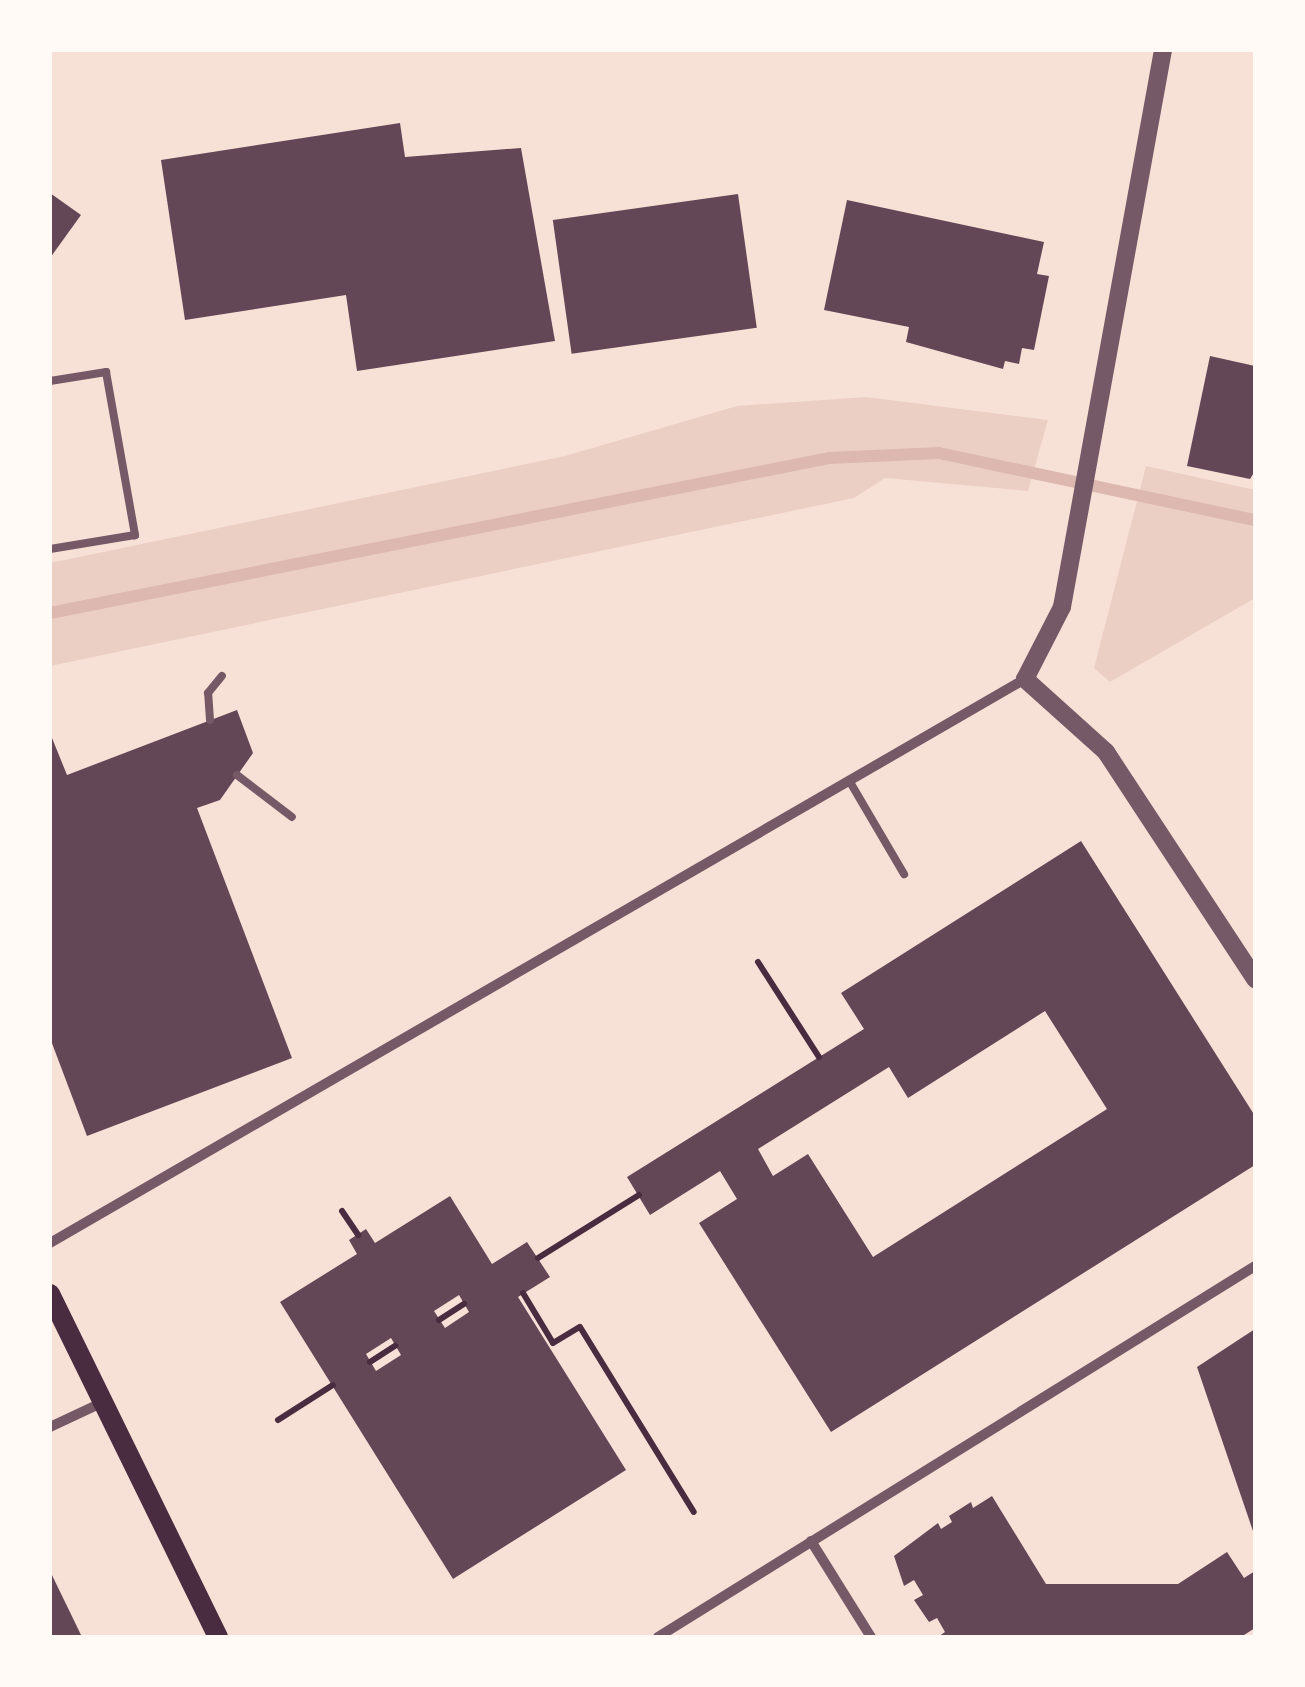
<!DOCTYPE html>
<style>
body{margin:0}
#map{position:relative;width:1305px;height:1687px;overflow:hidden;background:#f7e1d7;font-family:Commissioner,sans-serif}
div>[style]{position:absolute}
.green>*{inset:0;background:#ebcfc5}
.stream>*{height:12px;margin:-6px;padding:0 6px;transform-origin:6px;border-radius:6px;background:#dcb8b0}
.building>*{inset:0;background:#644757;transform-origin:0 0}
.path>*{height:6px;margin:-3px;padding:0 3px;transform-origin:3px;border-radius:3px;background:#4a2c40}
.service>*{height:8px;margin:-4px;padding:0 4px;transform-origin:4px;border-radius:4px;background:#755966}
.minor>*{height:10px;margin:-5px;padding:0 5px;transform-origin:5px;border-radius:5px;background:#755966}
.tertiary>*{height:18px;margin:-9px;padding:0 9px;transform-origin:9px;border-radius:9px;background:#755966}
.secondary>*{height:20px;margin:-10px;padding:0 10px;transform-origin:10px;border-radius:10px;background:#4a2c40}
span{translate:-50% -50%;white-space:nowrap;text-align:center;line-height:1.15;-webkit-text-stroke:8px #fffaf5;paint-order:stroke}
.frame{position:absolute;inset:0;border:52px solid #fffaf5;pointer-events:none}
</style>
<div id="map">
<div class="green">
<div style="clip-path:polygon(866px 397px,1048px 420px,1028px 491px,885px 478px,854px 498px,50px 666px,50px 563px,565px 456px,737px 406px)"></div>
<div style="clip-path:polygon(1146px 466px,1255px 490px,1255px 598px,1110px 682px,1094px 668px)"></div>
</div>
<div class="stream">
<div style="left:50px;top:613px;width:794px;rotate:-11.25deg"></div>
<div style="left:829px;top:458px;width:110px;rotate:-2.6deg"></div>
<div style="left:939px;top:453px;width:323px;rotate:12deg"></div>
</div>
<div class="building">
<div style="clip-path:polygon(400px 123px,405px 157px,521px 148px,555px 341px,357px 371px,346px 295px,185px 320px,161px 160px)"></div>
<div style="clip-path:polygon(50px 193px,81px 215px,50px 258px)"></div>
<div style="left:738px;top:194px;width:135px;height:187px;rotate:82deg"></div>
<div style="clip-path:polygon(847px 200px,1044px 242px,1037px 274px,1049px 276px,1034px 350px,1022px 348px,1019px 364px,1005px 361px,1003px 369px,906px 342px,909px 327px,824px 310px)"></div>
<div style="clip-path:polygon(1210px 356px,1255px 366px,1255px 471px,1250px 479px,1187px 466px)"></div>
<div style="clip-path:polygon(237px 710px,253px 753px,220px 800px,197px 808px,292px 1058px,87px 1136px,50px 1038px,50px 733px,67px 775px)"></div>
<div style="clip-path:polygon(evenodd,1081px 841px,1255px 1116px,1255px 1165px,831px 1432px,699px 1223px,737px 1199px,720px 1171px,650px 1215px,627px 1177px,864px 1029px,841px 993px,1081px 841px,1045px 1011px,1107px 1109px,873px 1257px,808px 1154px,773px 1176px,758px 1149px,889px 1067px,908px 1098px,1045px 1011px)"></div>
<div style="clip-path:polygon(evenodd,450px 1196px,492px 1264px,527px 1242px,550px 1277px,518px 1297px,626px 1470px,453px 1579px,280px 1302px,357px 1254px,349px 1240px,366px 1229px,375px 1243px,450px 1196px,459px 1295px,469px 1312px,445px 1328px,434px 1311px,459px 1295px,450px 1196px,391px 1338px,401px 1355px,376px 1371px,366px 1354px,391px 1338px)"></div>
<div style="clip-path:polygon(1255px 1329px,1255px 1534px,1254px 1534px,1197px 1367px)"></div>
<div style="clip-path:polygon(992px 1496px,1046px 1584px,1178px 1584px,1227px 1552px,1244px 1578px,1255px 1571px,1255px 1628px,1241px 1637px,938px 1637px,945px 1632px,937px 1618px,929px 1622px,914px 1600px,923px 1595px,914px 1580px,904px 1586px,894px 1556px,938px 1523px,941px 1529px,952px 1522px,949px 1516px,971px 1502px,973px 1508px)"></div>
<div style="clip-path:polygon(50px 1571px,82px 1637px,50px 1637px)"></div>
</div>
<div class="path">
<div style="left:758px;top:962px;width:113px;rotate:57.3deg"></div>
<div style="left:342px;top:1211px;width:29px;rotate:56deg"></div>
<div style="left:538px;top:1258px;width:119px;rotate:-32deg"></div>
<div style="left:523px;top:1293px;width:58px;rotate:59deg"></div>
<div style="left:553px;top:1343px;width:31px;rotate:-31deg"></div>
<div style="left:580px;top:1327px;width:217px;rotate:58.4deg"></div>
<div style="left:439px;top:1320px;width:30px;rotate:-33deg"></div>
<div style="left:370px;top:1362px;width:30px;rotate:-33deg"></div>
<div style="left:278px;top:1420px;width:65px;rotate:-32.5deg"></div>
</div>
<div class="service">
<div style="left:50px;top:381px;width:57px;rotate:-9.1deg"></div>
<div style="left:106px;top:372px;width:166px;rotate:79.9deg"></div>
<div style="left:135px;top:535px;width:86px;rotate:170.6deg"></div>
<div style="left:210px;top:720px;width:27px;rotate:-94deg"></div>
<div style="left:208px;top:693px;width:22px;rotate:-51deg"></div>
<div style="left:237px;top:775px;width:69px;rotate:37.4deg"></div>
<div style="left:850px;top:782px;width:107px;rotate:59.6deg"></div>
</div>
<div class="minor">
<div style="left:50px;top:1243px;width:1126px;rotate:-30.05deg"></div>
<div style="left:50px;top:1427px;width:56px;rotate:-25.2deg"></div>
<div style="left:811px;top:1541px;width:113px;rotate:58deg"></div>
<div style="left:658px;top:1637px;width:703px;rotate:-31.86deg"></div>
</div>
<div class="tertiary">
<div style="left:1163px;top:50px;width:566px;rotate:100.28deg"></div>
<div style="left:1062px;top:607px;width:81px;rotate:117.2deg"></div>
<div style="left:1025px;top:679px;width:109px;rotate:42deg"></div>
<div style="left:1106px;top:752px;width:272px;rotate:56.7deg"></div>
</div>
<div class="secondary">
<div style="left:50px;top:1294px;width:382px;rotate:63.9deg"></div>
</div>
<div class="frame"></div>
</div>
